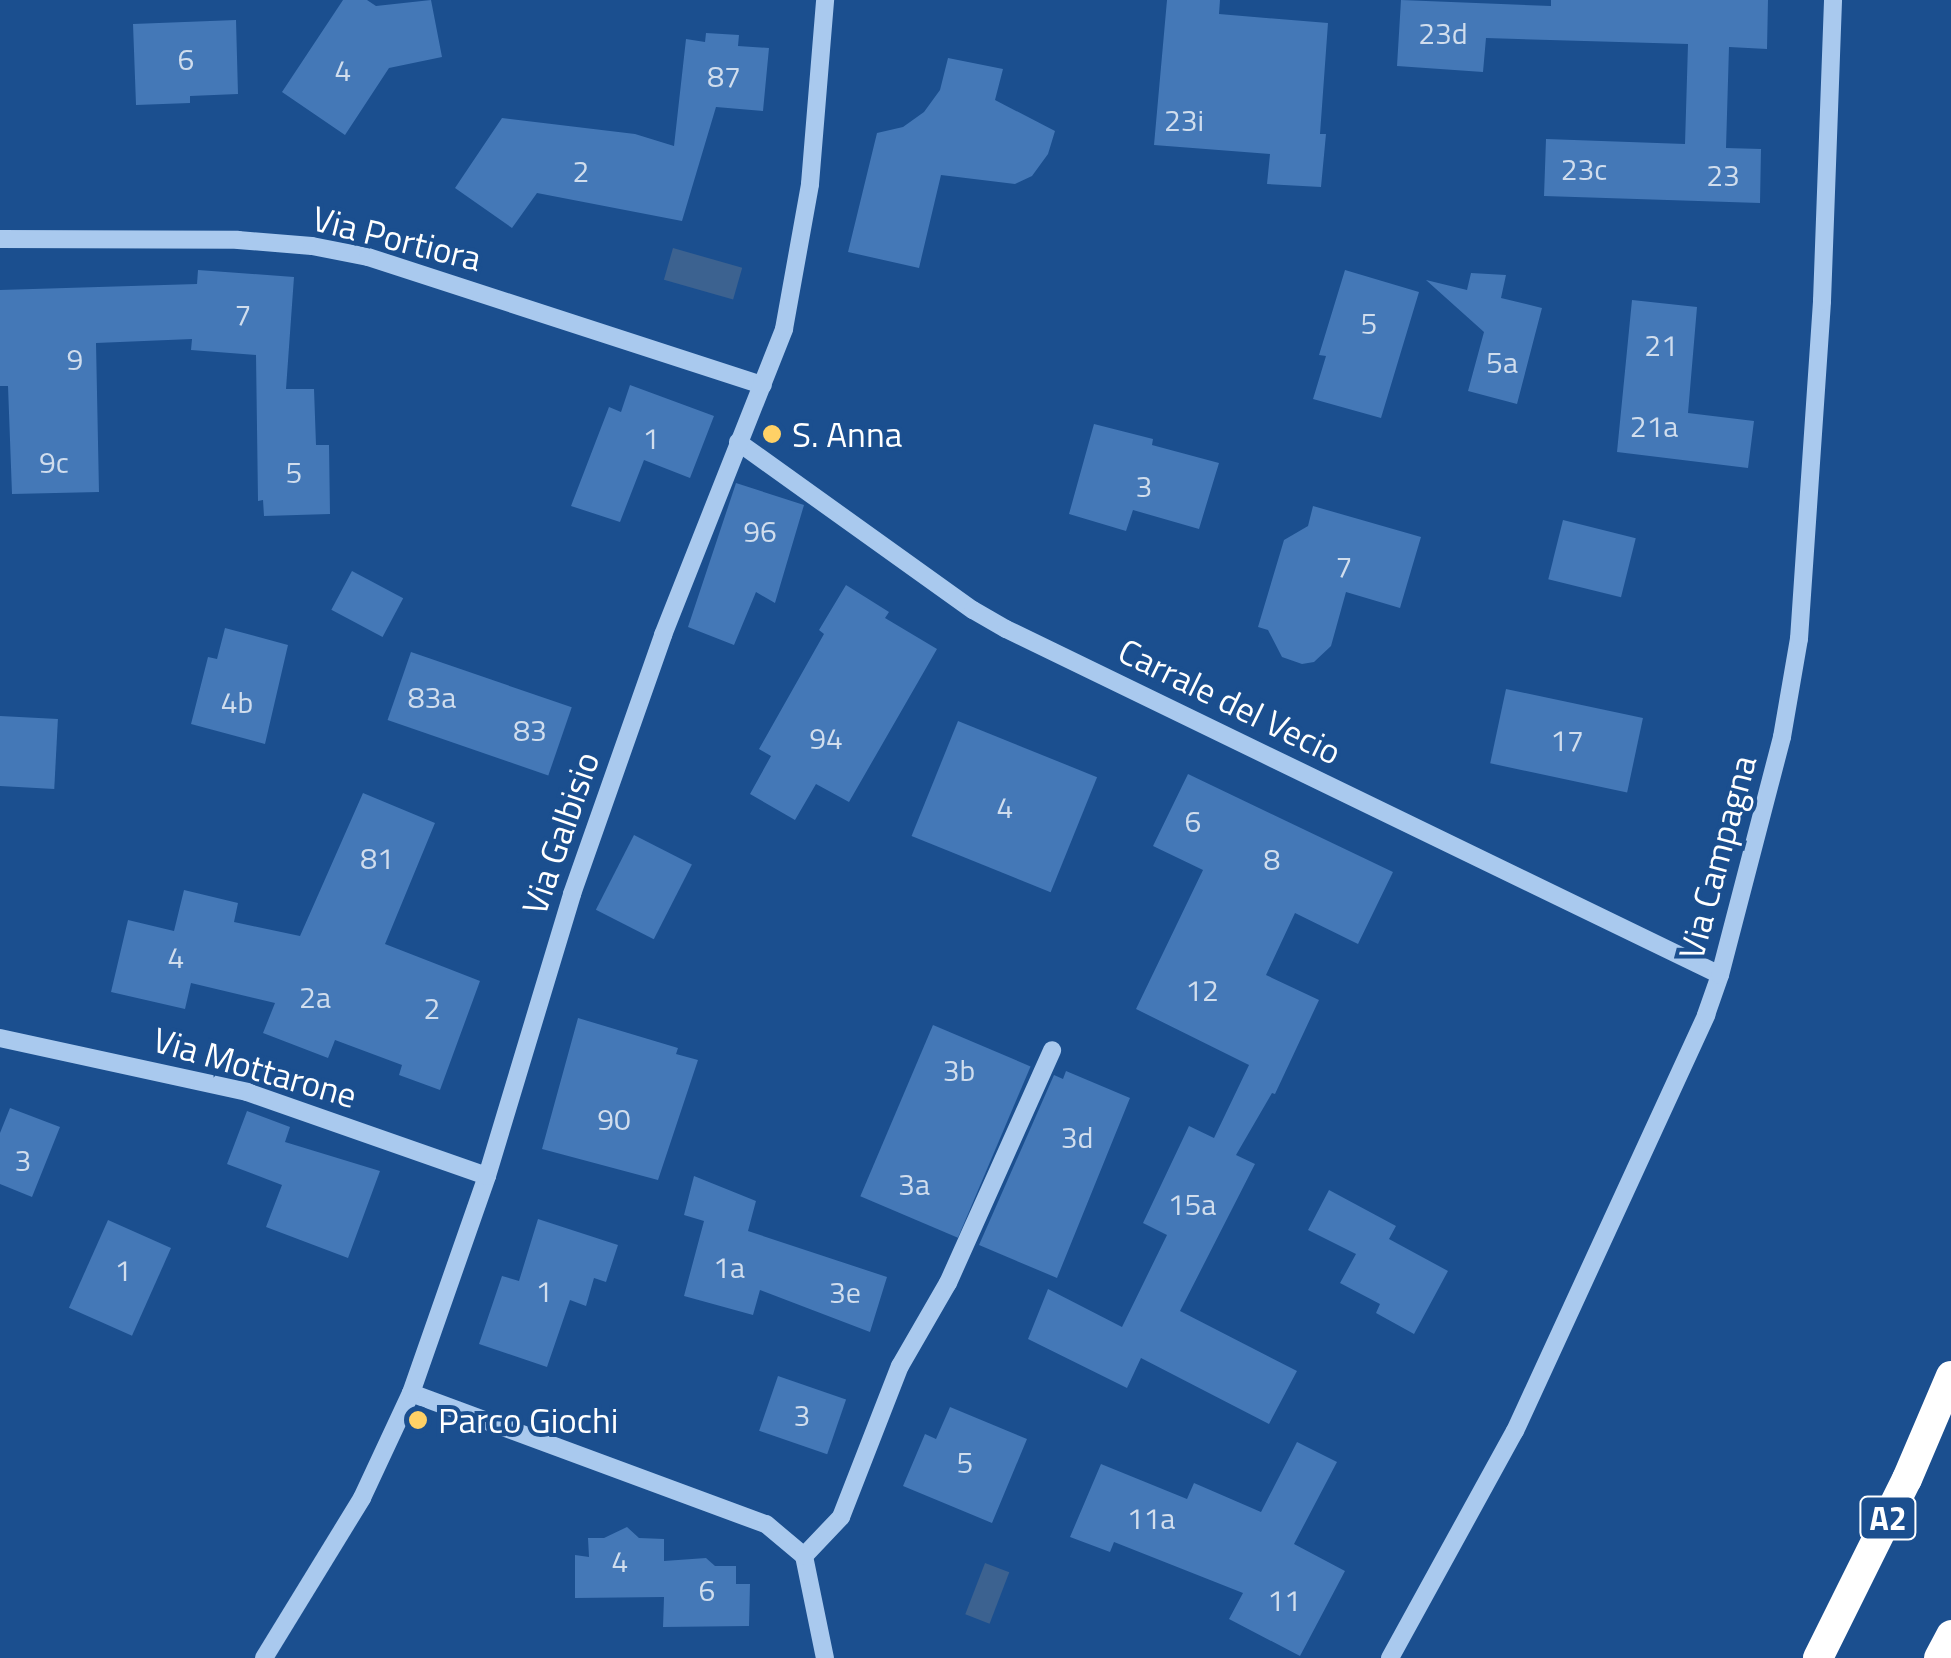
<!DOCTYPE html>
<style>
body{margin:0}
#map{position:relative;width:1951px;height:1658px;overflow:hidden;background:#1b4f8f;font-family:"Titillium Web",sans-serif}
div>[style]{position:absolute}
.water>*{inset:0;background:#3c6290;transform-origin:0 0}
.building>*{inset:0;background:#4478b7;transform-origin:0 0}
.minor>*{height:18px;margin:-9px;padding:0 9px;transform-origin:9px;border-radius:9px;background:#a9c9ee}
.highway>*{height:30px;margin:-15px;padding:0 15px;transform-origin:15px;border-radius:15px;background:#fff}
.dots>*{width:28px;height:28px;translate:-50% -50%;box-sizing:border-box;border:5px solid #1b4f8f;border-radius:50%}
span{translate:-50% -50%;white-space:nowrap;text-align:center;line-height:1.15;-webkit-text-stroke:8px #1b4f8f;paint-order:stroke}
.number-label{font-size:30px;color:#d0dded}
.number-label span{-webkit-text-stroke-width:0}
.shield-label span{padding:2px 8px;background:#1b4f8f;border:2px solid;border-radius:8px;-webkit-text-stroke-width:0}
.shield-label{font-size:32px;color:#fff;font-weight:700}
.street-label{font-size:35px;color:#fff}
.poi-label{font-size:35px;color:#fff}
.left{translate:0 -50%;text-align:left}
</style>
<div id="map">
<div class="water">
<div style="left:673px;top:248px;width:72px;height:33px;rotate:16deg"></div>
<div style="left:985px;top:1563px;width:26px;height:55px;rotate:21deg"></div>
</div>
<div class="building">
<div style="clip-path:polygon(343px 0,367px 0,376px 6px,431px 0,442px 57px,389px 68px,345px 135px,282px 92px)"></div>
<div style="clip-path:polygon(1167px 0,1220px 0,1219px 14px,1328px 23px,1320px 134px,1326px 134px,1321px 187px,1267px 184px,1270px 154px,1154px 145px)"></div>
<div style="clip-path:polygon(1401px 0,1551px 6px,1551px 0,1768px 0,1767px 49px,1729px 47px,1726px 148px,1761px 149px,1760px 203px,1544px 196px,1546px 139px,1685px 144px,1688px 44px,1486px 38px,1483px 72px,1397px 66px)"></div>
<div style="clip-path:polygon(236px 20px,238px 94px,190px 96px,190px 103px,136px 105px,133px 24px)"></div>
<div style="clip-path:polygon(706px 33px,739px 35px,738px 46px,769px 48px,763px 111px,716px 107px,682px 221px,537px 193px,512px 228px,455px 188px,502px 118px,635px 134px,674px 146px,686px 39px,705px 42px)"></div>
<div style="clip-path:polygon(948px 58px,1003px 69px,995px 100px,1055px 131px,1048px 154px,1032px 176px,1015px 184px,941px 175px,919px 268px,848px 252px,877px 133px,903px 127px,924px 112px,940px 90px)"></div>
<div style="clip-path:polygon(198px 270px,294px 277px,286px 389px,314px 389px,316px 445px,329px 445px,330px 514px,264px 516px,263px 500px,258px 501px,256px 355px,191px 350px,192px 339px,96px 343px,99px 492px,12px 494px,8px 386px,0 386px,0 290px,197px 284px)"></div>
<div style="clip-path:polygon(1345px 270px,1419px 292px,1381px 418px,1313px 399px,1326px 356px,1319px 355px)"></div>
<div style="clip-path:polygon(1471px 273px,1506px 275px,1501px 298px,1542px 308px,1517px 404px,1468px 391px,1484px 332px,1426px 280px,1467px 290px)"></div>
<div style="clip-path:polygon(1632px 300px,1697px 307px,1688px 413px,1754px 421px,1748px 468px,1617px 452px)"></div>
<div style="clip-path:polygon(630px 385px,714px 416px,690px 478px,644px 460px,620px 522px,571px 506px,609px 407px,621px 412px)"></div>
<div style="clip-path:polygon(1094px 424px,1153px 439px,1152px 445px,1219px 463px,1199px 529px,1133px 510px,1126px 531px,1069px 514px)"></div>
<div style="clip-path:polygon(736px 483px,804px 505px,775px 603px,756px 592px,734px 645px,688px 627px)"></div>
<div style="clip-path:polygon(1313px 506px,1421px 537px,1400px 608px,1346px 592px,1331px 646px,1314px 662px,1302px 664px,1282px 657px,1268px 630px,1258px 627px,1284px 540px,1308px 526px)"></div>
<div style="left:1563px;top:520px;width:75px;height:61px;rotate:14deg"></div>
<div style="left:352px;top:571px;width:58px;height:44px;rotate:28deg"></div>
<div style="clip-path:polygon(846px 585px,889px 612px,885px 618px,937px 649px,849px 802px,816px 784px,795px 820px,750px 794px,771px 756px,759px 749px,824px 634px,819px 630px)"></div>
<div style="clip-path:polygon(225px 628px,288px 645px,265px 744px,191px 724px,208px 657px,217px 659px)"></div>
<div style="left:411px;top:652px;width:170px;height:72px;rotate:19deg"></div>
<div style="left:1506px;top:689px;width:140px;height:76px;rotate:12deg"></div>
<div style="left:0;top:716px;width:58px;height:70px;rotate:3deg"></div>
<div style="left:958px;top:721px;width:150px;height:124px;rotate:22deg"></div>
<div style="clip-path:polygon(1188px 774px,1393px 872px,1358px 944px,1295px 913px,1266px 975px,1319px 1000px,1275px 1094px,1272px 1093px,1236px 1155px,1255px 1164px,1180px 1311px,1297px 1371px,1269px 1424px,1141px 1358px,1127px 1388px,1028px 1339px,1048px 1289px,1122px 1327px,1167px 1235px,1143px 1223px,1189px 1126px,1214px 1138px,1249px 1065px,1136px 1009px,1203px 870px,1153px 846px)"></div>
<div style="clip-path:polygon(363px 793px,435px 823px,385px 944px,480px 981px,440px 1090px,399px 1075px,402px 1065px,335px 1040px,328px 1058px,263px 1033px,275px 1003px,191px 983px,185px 1009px,111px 992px,128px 920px,174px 931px,184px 890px,238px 903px,234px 922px,300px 936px)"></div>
<div style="left:634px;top:835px;width:65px;height:84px;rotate:27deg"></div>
<div style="clip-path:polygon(578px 1018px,678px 1048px,676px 1054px,698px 1060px,658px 1180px,542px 1149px)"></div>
<div style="left:933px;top:1025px;width:106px;height:186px;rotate:23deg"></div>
<div style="clip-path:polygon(1066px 1071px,1130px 1098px,1057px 1278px,979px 1245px,1054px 1075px,1063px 1079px)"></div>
<div style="clip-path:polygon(10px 1108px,60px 1127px,32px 1197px,0 1184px,0 1133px)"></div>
<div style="clip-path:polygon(247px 1111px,290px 1127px,285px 1142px,380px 1171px,348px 1258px,266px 1227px,282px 1185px,227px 1164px)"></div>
<div style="clip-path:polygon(694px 1176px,756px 1201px,748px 1231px,887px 1277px,870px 1332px,760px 1290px,753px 1315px,684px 1296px,704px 1221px,684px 1215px)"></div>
<div style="clip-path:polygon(1329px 1190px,1396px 1226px,1389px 1239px,1448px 1271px,1414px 1334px,1376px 1313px,1380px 1304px,1340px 1283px,1356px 1254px,1308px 1230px)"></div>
<div style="clip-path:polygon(538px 1219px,618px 1245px,606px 1282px,594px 1278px,586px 1306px,570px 1300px,547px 1367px,479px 1344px,502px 1276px,519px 1281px)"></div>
<div style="left:108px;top:1220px;width:69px;height:96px;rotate:24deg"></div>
<div style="left:778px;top:1376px;width:72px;height:58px;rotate:19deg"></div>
<div style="clip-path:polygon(950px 1407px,1027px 1439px,992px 1523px,903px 1486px,925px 1434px,936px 1439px)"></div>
<div style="clip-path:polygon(1297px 1442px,1337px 1462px,1294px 1544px,1345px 1571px,1300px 1656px,1229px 1619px,1243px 1593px,1114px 1542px,1110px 1552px,1070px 1537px,1101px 1464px,1187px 1499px,1194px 1483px,1261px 1512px)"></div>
<div style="clip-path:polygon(627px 1527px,639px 1538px,664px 1539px,664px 1561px,706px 1558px,715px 1566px,736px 1566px,736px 1584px,750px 1584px,749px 1626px,663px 1627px,664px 1597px,575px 1598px,575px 1555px,589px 1557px,588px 1538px,604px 1538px)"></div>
</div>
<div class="minor">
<div style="left:0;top:239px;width:238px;rotate:0.2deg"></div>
<div style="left:238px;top:240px;width:74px;rotate:4.6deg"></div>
<div style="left:312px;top:246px;width:57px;rotate:11.1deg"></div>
<div style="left:368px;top:257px;width:415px;rotate:18deg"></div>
<div style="left:738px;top:442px;width:289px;rotate:35.6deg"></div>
<div style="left:973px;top:610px;width:38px;rotate:30deg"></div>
<div style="left:1006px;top:629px;width:793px;rotate:25.85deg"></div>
<div style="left:0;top:1038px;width:253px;rotate:12.3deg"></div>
<div style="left:247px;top:1092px;width:254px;rotate:19.3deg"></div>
<div style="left:411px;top:1393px;width:378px;rotate:20.3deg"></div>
<div style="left:766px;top:1524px;width:50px;rotate:40.1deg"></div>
<div style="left:804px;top:1556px;width:104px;rotate:78.4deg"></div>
<div style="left:804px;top:1556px;width:54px;rotate:-46.5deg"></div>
<div style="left:841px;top:1517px;width:162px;rotate:-68.7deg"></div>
<div style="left:900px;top:1366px;width:96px;rotate:-60deg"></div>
<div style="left:948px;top:1283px;width:255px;rotate:-65.9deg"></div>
<div style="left:264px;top:1658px;width:188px;rotate:-58.5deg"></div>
<div style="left:362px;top:1498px;width:116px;rotate:-65deg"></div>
<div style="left:411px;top:1393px;width:230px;rotate:-70.7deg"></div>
<div style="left:487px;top:1176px;width:295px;rotate:-73.2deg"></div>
<div style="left:572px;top:894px;width:275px;rotate:-70.6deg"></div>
<div style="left:663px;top:635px;width:329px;rotate:-68.4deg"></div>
<div style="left:784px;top:329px;width:147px;rotate:-79.8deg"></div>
<div style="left:810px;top:184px;width:185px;rotate:-85.3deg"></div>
<div style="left:1390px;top:1658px;width:259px;rotate:-61.2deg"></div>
<div style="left:1515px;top:1431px;width:458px;rotate:-65.3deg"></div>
<div style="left:1706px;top:1015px;width:42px;rotate:-70.7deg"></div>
<div style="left:1720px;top:975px;width:246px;rotate:-75.4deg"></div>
<div style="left:1782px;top:737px;width:99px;rotate:-80.2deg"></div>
<div style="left:1799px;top:639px;width:339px;rotate:-86.1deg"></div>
<div style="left:1822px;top:301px;width:301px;rotate:-87.9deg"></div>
</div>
<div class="highway">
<div style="left:1818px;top:1658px;width:200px;rotate:-63.6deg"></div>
<div style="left:1907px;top:1479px;width:112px;rotate:-66.9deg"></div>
<div style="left:1939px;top:1658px;width:26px;rotate:-62deg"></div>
</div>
<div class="dots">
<div style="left:772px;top:434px;background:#ffd166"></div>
<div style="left:418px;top:1420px;background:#ffd166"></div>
</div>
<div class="number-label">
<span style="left:1443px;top:33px">23d</span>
<span style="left:186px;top:59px">6</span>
<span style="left:343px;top:70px">4</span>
<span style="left:724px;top:76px">87</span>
<span style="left:1184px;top:120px">23i</span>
<span style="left:1584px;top:169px">23c</span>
<span style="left:581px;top:171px">2</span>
<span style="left:1723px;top:175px">23</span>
<span style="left:243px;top:314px">7</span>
<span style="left:1369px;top:323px">5</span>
<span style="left:1661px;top:345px">21</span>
<span style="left:75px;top:359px">9</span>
<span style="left:1502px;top:362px">5a</span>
<span style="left:1654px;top:426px">21a</span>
<span style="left:651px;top:438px">1</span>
<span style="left:54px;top:462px">9c</span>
<span style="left:294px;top:472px">5</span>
<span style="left:1144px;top:486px">3</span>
<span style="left:760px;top:531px">96</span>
<span style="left:1344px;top:566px">7</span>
<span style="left:432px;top:697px">83a</span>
<span style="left:237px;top:702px">4b</span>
<span style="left:530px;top:730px">83</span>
<span style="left:826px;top:738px">94</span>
<span style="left:1567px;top:740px">17</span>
<span style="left:1005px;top:807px">4</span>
<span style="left:1193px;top:821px">6</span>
<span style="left:377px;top:858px">81</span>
<span style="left:1272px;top:859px">8</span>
<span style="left:176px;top:957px">4</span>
<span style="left:1202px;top:990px">12</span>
<span style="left:315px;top:997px">2a</span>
<span style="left:432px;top:1008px">2</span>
<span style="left:959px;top:1070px">3b</span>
<span style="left:614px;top:1119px">90</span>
<span style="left:1077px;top:1137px">3d</span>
<span style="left:23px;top:1160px">3</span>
<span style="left:914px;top:1184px">3a</span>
<span style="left:1192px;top:1204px">15a</span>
<span style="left:729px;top:1267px">1a</span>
<span style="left:123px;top:1270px">1</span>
<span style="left:544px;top:1291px">1</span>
<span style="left:845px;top:1292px">3e</span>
<span style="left:802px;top:1415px">3</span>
<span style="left:965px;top:1462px">5</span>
<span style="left:1151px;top:1518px">11a</span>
<span style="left:620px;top:1561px">4</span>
<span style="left:707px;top:1590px">6</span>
<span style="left:1284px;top:1600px">11</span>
</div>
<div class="shield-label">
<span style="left:1888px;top:1518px">A2</span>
</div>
<div class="street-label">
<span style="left:397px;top:238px;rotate:14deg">Via Portiora</span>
<span style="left:1230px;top:701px;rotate:26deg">Carrale del Vecio</span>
<span style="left:560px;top:833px;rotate:-71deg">Via Galbisio</span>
<span style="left:1717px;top:857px;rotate:-75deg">Via Campagna</span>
<span style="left:255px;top:1067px;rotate:16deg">Via Mottarone</span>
</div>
<div class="poi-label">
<span class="left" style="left:792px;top:434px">S. Anna</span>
<span class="left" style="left:438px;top:1420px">Parco Giochi</span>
</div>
</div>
